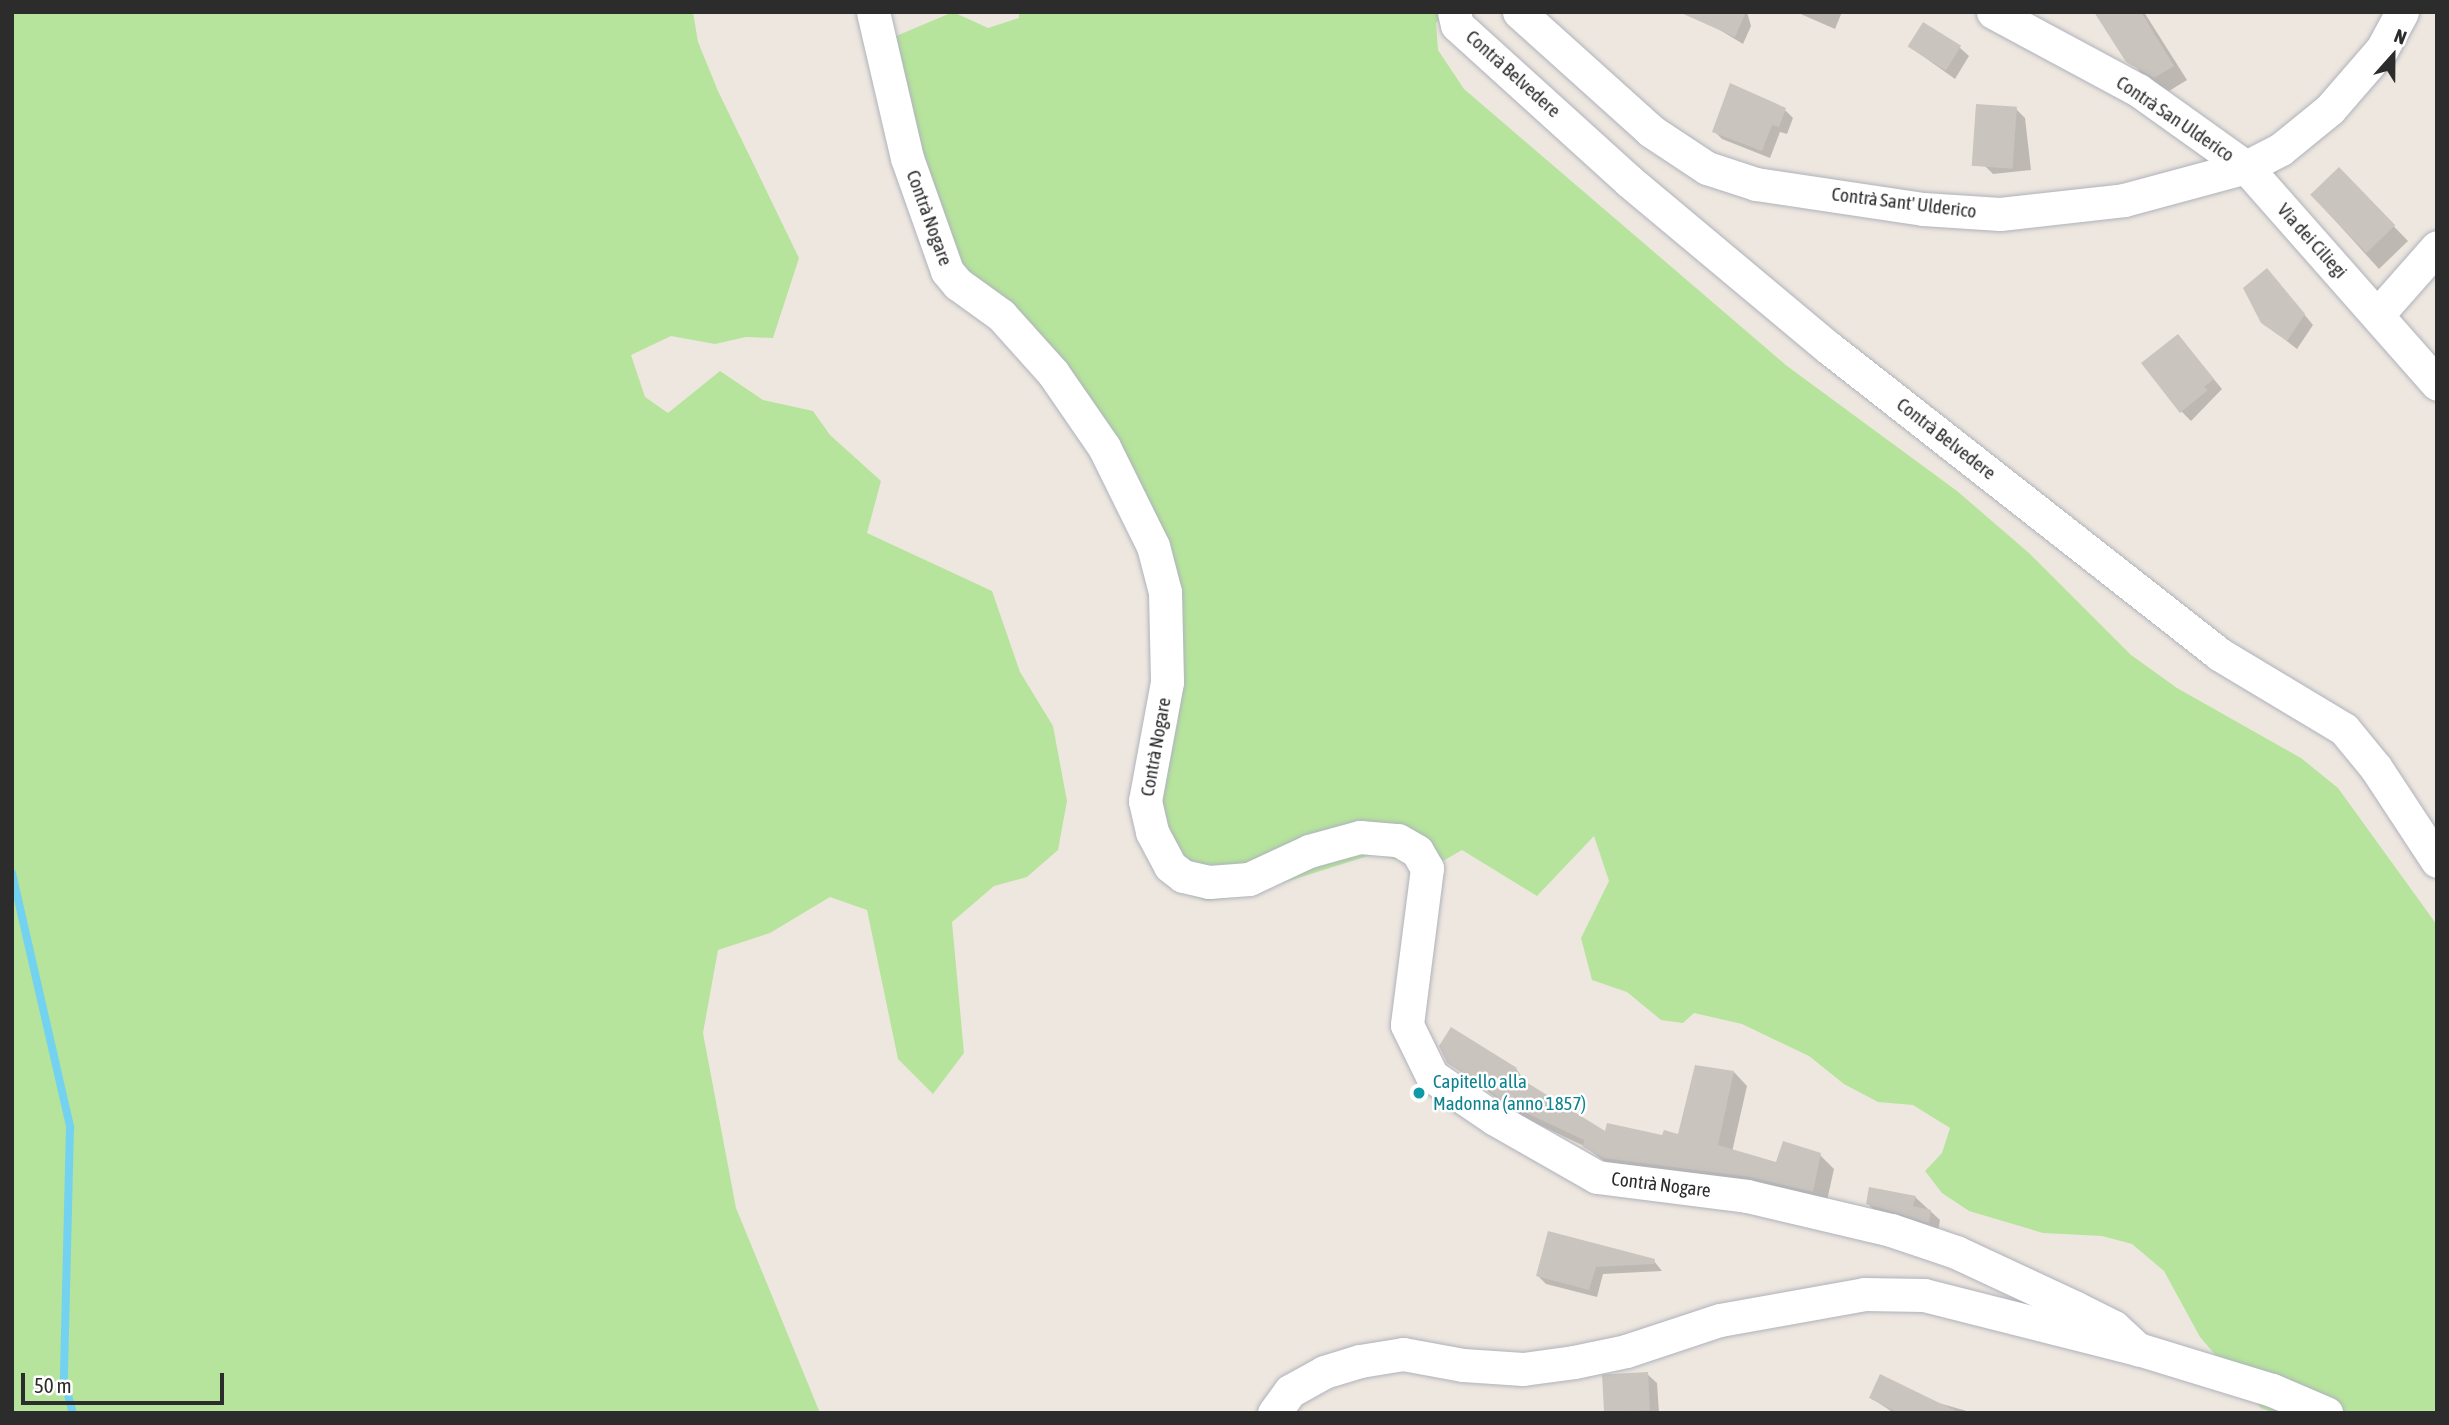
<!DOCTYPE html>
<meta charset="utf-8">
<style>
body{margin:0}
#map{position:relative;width:2449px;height:1425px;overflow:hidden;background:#eee7df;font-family:"Asap Condensed",sans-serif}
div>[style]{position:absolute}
.green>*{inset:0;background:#b6e49c}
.shadow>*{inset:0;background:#0003}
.stream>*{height:8px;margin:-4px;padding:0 4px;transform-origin:4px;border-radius:4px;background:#73d2ef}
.building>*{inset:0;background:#c9c4be;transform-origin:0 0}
.roads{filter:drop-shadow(0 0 2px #afb2bc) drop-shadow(0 0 2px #afb2bc)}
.minor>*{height:33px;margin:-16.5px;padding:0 16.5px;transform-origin:16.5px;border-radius:16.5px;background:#fff}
.dots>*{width:19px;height:19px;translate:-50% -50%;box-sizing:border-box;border:4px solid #fff;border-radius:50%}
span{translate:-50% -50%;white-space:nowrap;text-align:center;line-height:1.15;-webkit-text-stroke:5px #fff;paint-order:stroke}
.street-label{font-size:19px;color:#2c2c2c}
.culture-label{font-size:19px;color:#0d838f}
.left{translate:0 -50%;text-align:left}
.frame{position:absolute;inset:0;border:14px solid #2c2c2c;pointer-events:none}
.north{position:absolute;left:2358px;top:21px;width:70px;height:70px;-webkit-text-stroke:5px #fff;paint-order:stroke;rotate:21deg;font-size:19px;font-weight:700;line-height:28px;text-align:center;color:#2c2c2c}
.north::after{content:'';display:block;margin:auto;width:24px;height:32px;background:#2c2c2c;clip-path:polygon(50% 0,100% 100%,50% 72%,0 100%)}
.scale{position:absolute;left:21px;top:1373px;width:203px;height:32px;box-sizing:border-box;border:4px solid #2c2c2c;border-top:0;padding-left:9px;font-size:21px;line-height:24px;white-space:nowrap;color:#2c2c2c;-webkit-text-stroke:5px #fff;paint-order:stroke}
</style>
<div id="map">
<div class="green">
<div style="clip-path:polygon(12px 12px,693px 12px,698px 42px,718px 91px,799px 258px,773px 338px,746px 337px,715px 344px,671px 336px,631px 355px,645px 397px,668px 413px,720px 371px,763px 400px,813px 411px,830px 435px,881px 481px,867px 533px,992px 591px,1020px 672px,1053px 726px,1067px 801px,1058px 850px,1027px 877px,994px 886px,952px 922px,964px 1053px,933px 1094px,898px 1059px,867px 910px,830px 897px,770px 933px,718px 950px,703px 1033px,736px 1208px,820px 1413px,12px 1413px)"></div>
<div style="clip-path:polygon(953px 12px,988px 28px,1019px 18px,1019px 12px,1446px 12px,1436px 23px,1438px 50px,1464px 89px,1787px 366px,1957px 491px,2029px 553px,2131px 655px,2177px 688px,2301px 758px,2338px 788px,2437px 925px,2437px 1413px,2274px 1413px,2261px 1408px,2200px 1337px,2164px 1271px,2132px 1244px,2102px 1236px,2043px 1233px,1969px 1211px,1942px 1193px,1925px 1171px,1942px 1153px,1950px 1128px,1913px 1105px,1878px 1102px,1844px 1084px,1809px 1056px,1742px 1024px,1694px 1013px,1683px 1023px,1661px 1020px,1627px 992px,1592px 980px,1581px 938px,1609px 881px,1594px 836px,1537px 896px,1462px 850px,1431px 868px,1374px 854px,1237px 897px,1207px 901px,1181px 892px,1156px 823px,1178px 720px,1181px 661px,1131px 477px,954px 256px,882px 42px)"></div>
</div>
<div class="shadow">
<div style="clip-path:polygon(1690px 12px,1747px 12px,1751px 26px,1743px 44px)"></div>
<div style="clip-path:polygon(1796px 12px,1842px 12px,1835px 29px)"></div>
<div style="clip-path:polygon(2096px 12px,2144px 12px,2187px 80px,2169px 91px,2143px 76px)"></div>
<div style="clip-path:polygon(1910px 47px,1959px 47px,1969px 56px,1955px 79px)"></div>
<div style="clip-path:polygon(2016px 109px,2025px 118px,2031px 170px,1993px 174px,1984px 165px)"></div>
<div style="clip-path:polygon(1785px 110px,1793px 118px,1787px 134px,1780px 132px,1770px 158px,1722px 139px,1714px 131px)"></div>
<div style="clip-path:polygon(2353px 184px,2408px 241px,2379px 269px,2311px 194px)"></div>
<div style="clip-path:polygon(2276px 280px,2313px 325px,2297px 349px,2262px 322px)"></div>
<div style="clip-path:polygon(2178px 336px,2222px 389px,2191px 421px,2181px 411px)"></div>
<div style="clip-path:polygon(1448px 1062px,1516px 1069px,1528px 1085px,1606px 1134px,1663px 1138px,1679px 1136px,1734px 1072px,1747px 1086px,1732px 1152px,1777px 1164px,1820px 1155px,1834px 1169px,1826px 1205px,1619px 1172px,1584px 1146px,1521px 1116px)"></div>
<div style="clip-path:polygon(1915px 1197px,1940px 1220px,1938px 1231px,1877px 1213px,1868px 1204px)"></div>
<div style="clip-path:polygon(1549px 1233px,1654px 1261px,1662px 1271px,1603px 1274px,1597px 1297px,1546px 1284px,1538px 1276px)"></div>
<div style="clip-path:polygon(1647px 1374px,1657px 1383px,1659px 1413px,1606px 1413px)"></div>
<div style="clip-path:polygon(1871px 1398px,1935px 1402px,1974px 1413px,1894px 1413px)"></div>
</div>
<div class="stream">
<div style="left:12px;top:873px;width:261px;rotate:77.1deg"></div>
<div style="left:70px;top:1127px;width:253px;rotate:91.4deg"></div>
<div style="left:64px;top:1380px;width:34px;rotate:75deg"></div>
</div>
<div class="building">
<div style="clip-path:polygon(1679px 12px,1746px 12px,1735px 37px)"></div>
<div style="clip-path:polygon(2094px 12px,2141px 12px,2174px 66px,2154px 78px,2126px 62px)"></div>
<div style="left:1923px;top:22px;width:45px;height:29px;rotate:32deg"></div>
<div style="clip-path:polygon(1730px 83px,1786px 108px,1779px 127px,1772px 125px,1762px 151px,1712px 132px)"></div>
<div style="left:1976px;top:104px;width:41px;height:62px;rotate:4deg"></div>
<div style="left:2339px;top:167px;width:81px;height:40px;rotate:46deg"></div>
<div style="clip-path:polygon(2267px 268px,2305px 314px,2287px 341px,2261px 323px,2243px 288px)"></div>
<div style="clip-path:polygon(2178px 334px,2214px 379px,2204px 387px,2208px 390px,2180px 413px,2141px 363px)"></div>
<div style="clip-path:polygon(1451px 1027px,1517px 1068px,1513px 1074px,1605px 1131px,1607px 1123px,1662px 1135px,1664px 1130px,1678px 1134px,1695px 1065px,1734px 1071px,1718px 1145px,1776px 1162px,1783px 1141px,1821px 1153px,1813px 1192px,1750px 1177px,1603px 1158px,1583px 1147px,1584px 1140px,1513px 1107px,1447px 1063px,1439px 1046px)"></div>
<div style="clip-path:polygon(1869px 1187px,1916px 1196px,1913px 1206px,1931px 1210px,1929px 1223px,1866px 1204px)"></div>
<div style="clip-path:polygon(1548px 1231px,1655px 1259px,1654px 1264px,1596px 1267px,1589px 1290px,1536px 1276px)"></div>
<div style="left:1648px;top:1372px;width:38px;height:46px;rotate:87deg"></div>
<div style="clip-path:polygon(1880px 1374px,1960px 1413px,1899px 1413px,1869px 1398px)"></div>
</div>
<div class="roads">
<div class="minor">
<div style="left:873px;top:12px;width:150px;rotate:76.9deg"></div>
<div style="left:907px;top:158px;width:120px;rotate:70.5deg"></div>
<div style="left:947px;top:271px;width:17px;rotate:50deg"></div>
<div style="left:958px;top:284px;width:53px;rotate:35.8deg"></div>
<div style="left:1001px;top:315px;width:78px;rotate:48.1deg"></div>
<div style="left:1053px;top:373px;width:90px;rotate:55.4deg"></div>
<div style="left:1104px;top:447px;width:110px;rotate:63.7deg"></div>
<div style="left:1153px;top:546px;width:48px;rotate:75.4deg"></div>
<div style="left:1165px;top:592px;width:90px;rotate:88.7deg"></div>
<div style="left:1167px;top:682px;width:121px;rotate:100.5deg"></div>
<div style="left:1145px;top:801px;width:32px;rotate:77deg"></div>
<div style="left:1152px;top:832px;width:38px;rotate:62deg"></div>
<div style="left:1170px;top:866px;width:16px;rotate:38deg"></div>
<div style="left:1183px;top:876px;width:27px;rotate:13deg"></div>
<div style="left:1209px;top:882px;width:40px;rotate:-4.3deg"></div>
<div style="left:1249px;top:879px;width:66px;rotate:-25deg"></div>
<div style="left:1309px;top:851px;width:53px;rotate:-15.4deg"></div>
<div style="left:1360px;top:837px;width:38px;rotate:5deg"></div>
<div style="left:1398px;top:840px;width:22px;rotate:30deg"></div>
<div style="left:1417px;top:851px;width:20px;rotate:60deg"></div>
<div style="left:1427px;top:868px;width:158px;rotate:97.3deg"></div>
<div style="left:1407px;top:1025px;width:57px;rotate:63.9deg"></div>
<div style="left:1432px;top:1076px;width:76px;rotate:34.3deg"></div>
<div style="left:1495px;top:1119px;width:117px;rotate:29.6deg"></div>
<div style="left:1597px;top:1177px;width:151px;rotate:7.2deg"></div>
<div style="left:1747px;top:1196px;width:148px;rotate:13.3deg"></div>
<div style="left:1891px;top:1230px;width:69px;rotate:18.7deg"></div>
<div style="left:1956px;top:1252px;width:132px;rotate:25deg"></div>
<div style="left:2076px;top:1308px;width:42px;rotate:26.6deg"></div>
<div style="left:2114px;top:1327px;width:33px;rotate:43deg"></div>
<div style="left:1454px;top:12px;width:13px;rotate:77deg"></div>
<div style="left:1457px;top:25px;width:232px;rotate:42.2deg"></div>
<div style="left:1629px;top:181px;width:261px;rotate:39.9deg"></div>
<div style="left:1829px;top:348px;width:496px;rotate:38.1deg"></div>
<div style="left:2219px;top:654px;width:146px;rotate:31deg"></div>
<div style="left:2344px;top:729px;width:50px;rotate:50.6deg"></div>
<div style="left:2376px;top:768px;width:111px;rotate:56.7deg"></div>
<div style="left:1519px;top:12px;width:178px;rotate:42deg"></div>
<div style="left:1651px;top:131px;width:67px;rotate:33.5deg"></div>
<div style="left:1707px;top:168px;width:52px;rotate:18.1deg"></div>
<div style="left:1756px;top:184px;width:169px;rotate:8.5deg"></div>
<div style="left:1923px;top:209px;width:77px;rotate:3.7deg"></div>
<div style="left:2000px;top:214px;width:125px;rotate:-6.4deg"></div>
<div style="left:2124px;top:200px;width:126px;rotate:-15.1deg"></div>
<div style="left:2246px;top:167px;width:39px;rotate:-27deg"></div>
<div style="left:2281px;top:149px;width:63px;rotate:-39.2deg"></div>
<div style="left:2330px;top:109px;width:79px;rotate:-49.1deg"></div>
<div style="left:2382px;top:49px;width:42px;rotate:-61.6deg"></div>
<div style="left:1993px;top:12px;width:165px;rotate:28.3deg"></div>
<div style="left:2138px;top:90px;width:133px;rotate:35.5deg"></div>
<div style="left:2246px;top:167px;width:289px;rotate:48.6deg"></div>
<div style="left:2378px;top:314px;width:89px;rotate:-48.6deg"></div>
<div style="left:1274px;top:1413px;width:27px;rotate:-54deg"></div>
<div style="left:1290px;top:1391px;width:39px;rotate:-29deg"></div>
<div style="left:1324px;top:1372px;width:38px;rotate:-17deg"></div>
<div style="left:1360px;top:1361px;width:44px;rotate:-9.2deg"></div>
<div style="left:1403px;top:1354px;width:61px;rotate:10.4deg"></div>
<div style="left:1463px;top:1365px;width:60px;rotate:3.8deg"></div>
<div style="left:1523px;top:1369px;width:51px;rotate:-7.8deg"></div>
<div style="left:1574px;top:1362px;width:53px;rotate:-11.9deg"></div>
<div style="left:1626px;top:1351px;width:99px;rotate:-18.3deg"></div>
<div style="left:1720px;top:1320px;width:146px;rotate:-10.2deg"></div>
<div style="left:1864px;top:1294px;width:60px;rotate:1deg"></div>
<div style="left:1924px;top:1295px;width:221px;rotate:14.2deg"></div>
<div style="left:2138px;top:1349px;width:140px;rotate:17deg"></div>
<div style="left:2272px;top:1390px;width:59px;rotate:23.1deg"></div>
</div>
</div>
<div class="dots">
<div style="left:1419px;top:1093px;background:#0f9aa8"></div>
</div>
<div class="street-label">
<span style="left:1513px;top:74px;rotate:42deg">Contrà Belvedere</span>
<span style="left:2175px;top:119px;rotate:34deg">Contrà San Ulderico</span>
<span style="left:1904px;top:203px;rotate:7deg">Contrà Sant' Ulderico</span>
<span style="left:929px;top:218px;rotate:70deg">Contrà Nogare</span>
<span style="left:2312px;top:241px;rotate:48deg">Via dei Ciliegi</span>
<span style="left:1946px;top:439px;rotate:38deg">Contrà Belvedere</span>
<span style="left:1156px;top:747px;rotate:-80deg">Contrà Nogare</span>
<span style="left:1661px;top:1185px;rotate:7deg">Contrà Nogare</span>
</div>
<div class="culture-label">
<span class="left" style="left:1433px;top:1093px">Capitello alla<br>Madonna (anno 1857)</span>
</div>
<div class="frame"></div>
<div class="north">N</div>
<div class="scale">50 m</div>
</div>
